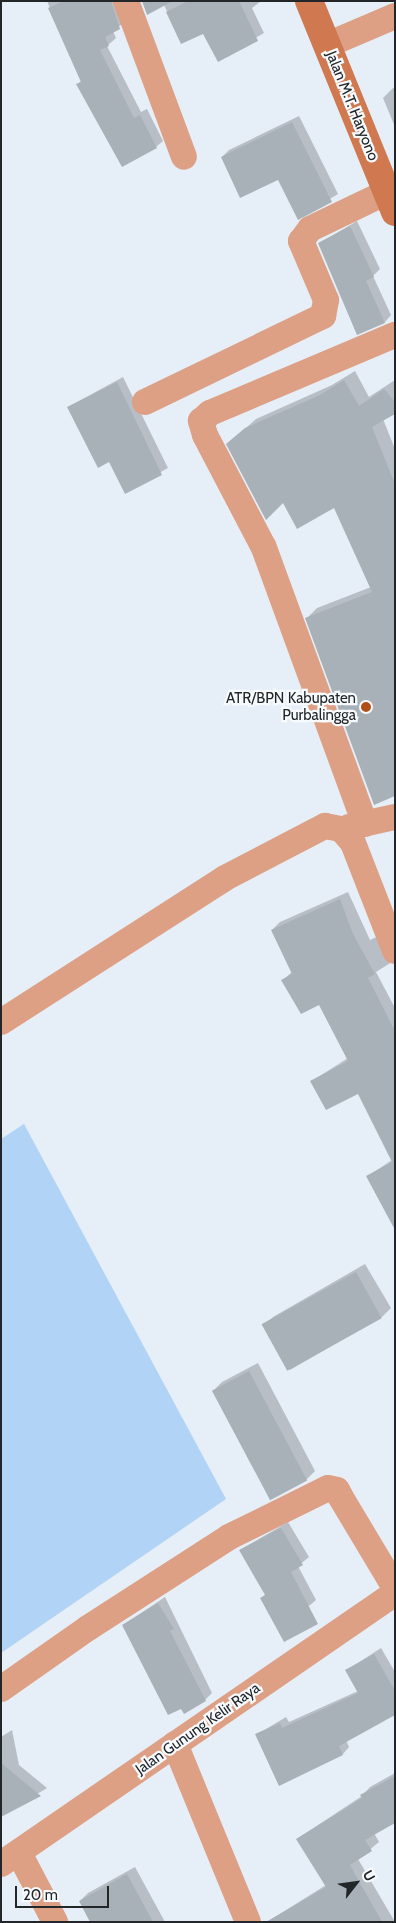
<!DOCTYPE html>
<style>
body{margin:0}
#map{position:relative;width:396px;height:1923px;overflow:hidden;background:#e6eef7;font-family:Cabin,sans-serif}
div>[style]{position:absolute}
.green>*{inset:0;background:#b0d3f6}
.shadow>*{inset:0;background:#0003}
.building>*{inset:0;background:#a8b0b8;transform-origin:0 0}
.minor>*{height:26px;margin:-13px;padding:0 13px;transform-origin:13px;border-radius:13px;background:#dda085}
.secondary>*{height:28px;margin:-14px;padding:0 14px;transform-origin:14px;border-radius:14px;background:#d0784f}
.dots>*{width:14px;height:14px;translate:-50% -50%;box-sizing:border-box;border:2px solid #f7fbfe;border-radius:50%}
span{translate:-50% -50%;white-space:nowrap;text-align:center;line-height:1.15;-webkit-text-stroke:4.5px #f7fbfe;paint-order:stroke}
.street-label{font-size:15px;color:#232629}
.poi-label{font-size:15px;color:#232629}
.right{translate:-100% -50%;text-align:right}
.frame{position:absolute;inset:0;border:2px solid #232629;pointer-events:none}
.north{position:absolute;left:331px;top:1858px;width:50px;height:50px;-webkit-text-stroke:4px #f7fbfe;paint-order:stroke;rotate:60deg;font-size:14px;font-weight:700;line-height:20px;text-align:center;color:#232629}
.north::after{content:'';display:block;margin:auto;width:18px;height:22px;background:#232629;clip-path:polygon(50% 0,100% 100%,50% 72%,0 100%)}
.scale{position:absolute;left:15px;top:1886px;width:94px;height:22px;box-sizing:border-box;border:2px solid #232629;border-top:0;padding-left:6px;font-size:15px;line-height:18px;white-space:nowrap;color:#232629;-webkit-text-stroke:4px #f7fbfe;paint-order:stroke}
</style>
<div id="map">
<div class="green">
<div style="clip-path:polygon(24px 1124px,226px 1499px,1px 1653px,1px 1139px)"></div>
</div>
<div class="shadow">
<div style="clip-path:polygon(47px 1px,119px 1px,126px 21px,113px 31px,116px 38px,107px 46px,141px 112px,147px 109px,163px 141px,156px 147px,78px 84px,81px 81px)"></div>
<div style="clip-path:polygon(142px 1px,261px 1px,252px 8px,264px 33px,218px 60px,204px 32px,182px 43px,164px 5px)"></div>
<div style="clip-path:polygon(393px 88px,395px 88px,395px 127px,383px 98px)"></div>
<div style="clip-path:polygon(299px 116px,338px 194px,298px 218px,279px 178px,222px 157px,229px 150px)"></div>
<div style="clip-path:polygon(357px 221px,380px 269px,373px 276px,391px 315px,385px 322px,358px 333px,320px 243px)"></div>
<div style="clip-path:polygon(355px 371px,369px 397px,395px 380px,395px 413px,383px 419px,395px 449px,395px 795px,307px 618px,317px 608px,371px 587px,334px 506px,284px 501px,228px 444px,256px 419px,332px 385px)"></div>
<div style="clip-path:polygon(123px 377px,168px 468px,125px 492px,110px 460px,68px 407px)"></div>
<div style="clip-path:polygon(348px 892px,370px 940px,383px 934px,395px 960px,376px 972px,395px 1008px,395px 1198px,368px 1176px,392px 1160px,358px 1092px,312px 1081px,348px 1058px,320px 1003px,283px 980px,293px 971px,272px 930px,280px 922px)"></div>
<div style="clip-path:polygon(365px 1264px,391px 1308px,382px 1317px,290px 1370px,264px 1326px,273px 1317px)"></div>
<div style="clip-path:polygon(258px 1363px,315px 1471px,306px 1480px,213px 1391px,222px 1382px)"></div>
<div style="clip-path:polygon(288px 1522px,309px 1557px,298px 1566px,316px 1600px,309px 1606px,266px 1594px,240px 1550px)"></div>
<div style="clip-path:polygon(165px 1597px,212px 1693px,205px 1700px,123px 1625px)"></div>
<div style="clip-path:polygon(381px 1648px,395px 1672px,395px 1713px,346px 1740px,349px 1747px,343px 1754px,279px 1784px,256px 1735px,286px 1717px,289px 1722px,358px 1691px,347px 1670px)"></div>
<div style="clip-path:polygon(12px 1730px,19px 1765px,47px 1788px,1px 1816px,1px 1737px)"></div>
<div style="clip-path:polygon(395px 1773px,395px 1821px,374px 1833px,379px 1842px,358px 1859px,395px 1922px,267px 1922px,326px 1885px,297px 1839px,362px 1796px,370px 1787px)"></div>
<div style="clip-path:polygon(135px 1867px,165px 1922px,92px 1922px,80px 1901px,88px 1893px)"></div>
</div>
<div class="building">
<div style="clip-path:polygon(64px 1px,111px 1px,120px 29px,105px 37px,109px 46px,100px 50px,134px 118px,140px 115px,157px 148px,122px 167px,76px 84px,81px 82px,48px 8px)"></div>
<div style="clip-path:polygon(142px 1px,173px 1px,147px 15px)"></div>
<div style="clip-path:polygon(188px 1px,239px 1px,258px 41px,218px 62px,203px 34px,181px 44px,166px 12px)"></div>
<div style="clip-path:polygon(292px 122px,332px 202px,298px 220px,278px 180px,240px 198px,221px 157px)"></div>
<div style="clip-path:polygon(350px 226px,374px 277px,366px 281px,385px 323px,357px 335px,318px 243px)"></div>
<div style="clip-path:polygon(344px 380px,359px 406px,384px 389px,395px 402px,395px 414px,372px 427px,395px 484px,395px 796px,374px 805px,305px 618px,372px 592px,334px 508px,297px 529px,283px 503px,266px 520px,226px 444px,245px 428px,320px 395px)"></div>
<div style="clip-path:polygon(117px 382px,162px 475px,125px 494px,109px 462px,98px 468px,67px 407px)"></div>
<div style="clip-path:polygon(340px 899px,353px 934px,375px 974px,368px 978px,395px 1031px,395px 1230px,366px 1176px,392px 1162px,358px 1094px,326px 1110px,310px 1081px,348px 1061px,319px 1005px,301px 1014px,281px 980px,292px 974px,271px 930px)"></div>
<div style="left:356px;top:1272px;width:53px;height:108px;rotate:61deg"></div>
<div style="left:249px;top:1371px;width:124px;height:42px;rotate:62deg"></div>
<div style="clip-path:polygon(281px 1528px,303px 1565px,291px 1572px,318px 1624px,284px 1642px,260px 1598px,265px 1595px,239px 1550px)"></div>
<div style="clip-path:polygon(158px 1603px,174px 1629px,170px 1631px,206px 1701px,184px 1714px,181px 1709px,168px 1715px,122px 1625px)"></div>
<div style="clip-path:polygon(374px 1654px,395px 1691px,395px 1715px,339px 1746px,343px 1755px,279px 1786px,255px 1734px,280px 1723px,282px 1728px,358px 1693px,345px 1670px)"></div>
<div style="clip-path:polygon(1px 1763px,41px 1796px,1px 1817px)"></div>
<div style="clip-path:polygon(395px 1776px,395px 1823px,365px 1840px,372px 1851px,350px 1865px,382px 1922px,266px 1922px,326px 1887px,296px 1839px,362px 1798px,360px 1795px)"></div>
<div style="clip-path:polygon(127px 1874px,153px 1922px,90px 1922px,79px 1901px)"></div>
</div>
<div class="minor">
<div style="left:126px;top:1px;width:166px;rotate:69.6deg"></div>
<div style="left:327px;top:45px;width:74px;rotate:-23.1deg"></div>
<div style="left:145px;top:402px;width:198px;rotate:-25.8deg"></div>
<div style="left:323px;top:316px;width:16px;rotate:-79deg"></div>
<div style="left:326px;top:300px;width:64px;rotate:-113deg"></div>
<div style="left:301px;top:241px;width:15px;rotate:-53deg"></div>
<div style="left:310px;top:229px;width:85px;rotate:-25.7deg"></div>
<div style="left:365px;top:824px;width:296px;rotate:-110.1deg"></div>
<div style="left:263px;top:546px;width:125px;rotate:-117.6deg"></div>
<div style="left:205px;top:435px;width:15px;rotate:-106deg"></div>
<div style="left:201px;top:421px;width:12px;rotate:-42deg"></div>
<div style="left:210px;top:413px;width:201px;rotate:-22.9deg"></div>
<div style="left:349px;top:827px;width:47px;rotate:-12.3deg"></div>
<div style="left:1px;top:1022px;width:266px;rotate:-32.7deg"></div>
<div style="left:225px;top:878px;width:113px;rotate:-27.5deg"></div>
<div style="left:325px;top:826px;width:16px;rotate:11deg"></div>
<div style="left:341px;top:829px;width:18px;rotate:49deg"></div>
<div style="left:353px;top:843px;width:116px;rotate:68.7deg"></div>
<div style="left:1px;top:1689px;width:106px;rotate:-35deg"></div>
<div style="left:88px;top:1628px;width:168px;rotate:-32.8deg"></div>
<div style="left:229px;top:1537px;width:110px;rotate:-26.3deg"></div>
<div style="left:328px;top:1488px;width:9px;rotate:13deg"></div>
<div style="left:337px;top:1490px;width:7px;rotate:63deg"></div>
<div style="left:340px;top:1496px;width:107px;rotate:59.1deg"></div>
<div style="left:175px;top:1744px;width:192px;rotate:67.7deg"></div>
<div style="left:19px;top:1853px;width:78px;rotate:62.4deg"></div>
<div style="left:1px;top:1864px;width:478px;rotate:-34.5deg"></div>
</div>
<div class="secondary">
<div style="left:309px;top:1px;width:228px;rotate:67.8deg"></div>
</div>
<div class="dots">
<div style="left:366px;top:707px;background:#b24f18"></div>
</div>
<div class="street-label">
<span style="left:352px;top:106px;rotate:68deg">Jalan M.T. Haryono</span>
<span style="left:198px;top:1729px;rotate:-35deg">Jalan Gunung Kelir Raya</span>
</div>
<div class="poi-label">
<span class="right" style="left:356px;top:707px">ATR/BPN Kabupaten<br>Purbalingga</span>
</div>
<div class="frame"></div>
<div class="north">U</div>
<div class="scale">20 m</div>
</div>
